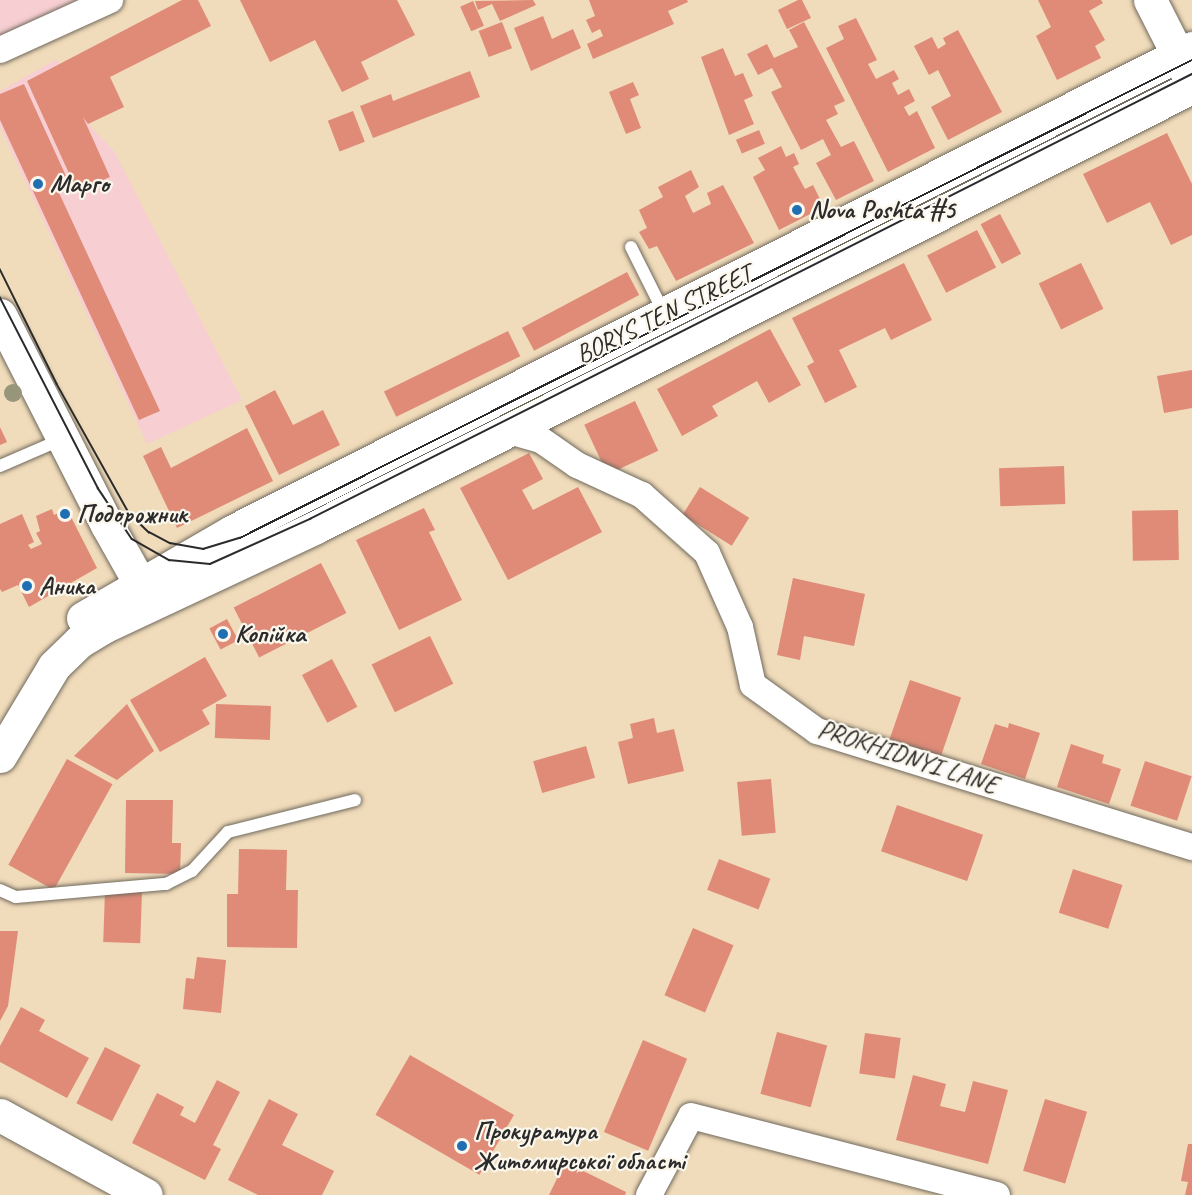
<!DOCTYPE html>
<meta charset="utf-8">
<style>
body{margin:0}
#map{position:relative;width:1192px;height:1195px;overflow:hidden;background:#f0dbba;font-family:Caveat,sans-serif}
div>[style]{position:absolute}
.built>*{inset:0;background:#f7cfd2}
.building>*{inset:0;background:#df8b78;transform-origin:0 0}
.roads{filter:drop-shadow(0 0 2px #70695d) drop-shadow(0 0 2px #70695d)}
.lane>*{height:12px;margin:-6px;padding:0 6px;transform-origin:6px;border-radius:6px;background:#fff}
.street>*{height:26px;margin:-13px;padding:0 13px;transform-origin:13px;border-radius:13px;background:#fff}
.secondary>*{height:33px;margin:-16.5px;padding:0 16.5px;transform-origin:16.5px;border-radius:16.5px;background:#fff}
.tram>*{height:1.5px;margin:-0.75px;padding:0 0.75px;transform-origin:0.75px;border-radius:0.75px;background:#2b2b2b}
.trees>*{width:18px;height:18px;margin:-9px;border-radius:50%;background:#97967a}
.dots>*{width:16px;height:16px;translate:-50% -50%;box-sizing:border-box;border:3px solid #fbf7ec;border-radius:50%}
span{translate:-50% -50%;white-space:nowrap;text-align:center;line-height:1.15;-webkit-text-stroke:4.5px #fbf7ec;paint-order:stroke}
.poi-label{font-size:26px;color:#2b2b2b;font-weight:700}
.left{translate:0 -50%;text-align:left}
.street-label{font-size:26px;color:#2b2b2b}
</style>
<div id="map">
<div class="built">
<div style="clip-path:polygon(0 0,82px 0,0 36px)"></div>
<div style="clip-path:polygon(57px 59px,88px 124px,114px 151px,242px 400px,147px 444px,0 127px,0 91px)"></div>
</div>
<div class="building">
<div style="clip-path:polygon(182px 0,198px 0,211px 26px,110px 77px,124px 107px,88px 124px,83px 117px,110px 177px,77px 191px,27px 81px)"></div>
<div style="clip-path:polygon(240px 0,397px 0,415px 35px,361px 62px,369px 79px,342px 92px,315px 40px,270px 62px)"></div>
<div style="clip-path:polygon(533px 0,536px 5px,500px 21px,492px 4px,478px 10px,475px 1px)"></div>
<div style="clip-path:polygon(589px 0,687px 0,688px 2px,668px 11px,674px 24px,593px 59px,587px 44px,603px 36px,600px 29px,592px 33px,586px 20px,595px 16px)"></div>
<div style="clip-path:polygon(798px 0,802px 0,811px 18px,787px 29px,778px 10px)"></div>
<div style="clip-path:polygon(1038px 0,1101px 0,1103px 3px,1089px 11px,1105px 40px,1095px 46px,1101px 58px,1057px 80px,1036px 36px,1051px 27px)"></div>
<div style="left:473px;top:1px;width:27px;height:14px;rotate:66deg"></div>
<div style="clip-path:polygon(543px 16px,552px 39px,573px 29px,581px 48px,531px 71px,514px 28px)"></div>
<div style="clip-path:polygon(856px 18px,877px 60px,868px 64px,876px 79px,894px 70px,899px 79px,892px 83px,898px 95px,909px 89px,915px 101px,904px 107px,909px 116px,917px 111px,935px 148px,888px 172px,826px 48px,844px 39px,838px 26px)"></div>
<div style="left:502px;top:22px;width:28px;height:25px;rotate:69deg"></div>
<div style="clip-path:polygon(804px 22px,845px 101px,834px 106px,838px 114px,826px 120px,841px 147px,854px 141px,874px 181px,836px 200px,816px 163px,831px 155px,823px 139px,801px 150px,771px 92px,782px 87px,772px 68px,758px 75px,747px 54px,767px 44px,774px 58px,798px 47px,789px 30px)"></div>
<div style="clip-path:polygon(958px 30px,1002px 112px,948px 140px,931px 107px,951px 96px,938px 70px,929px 75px,914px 46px,932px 37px,938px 49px,946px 44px,943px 38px)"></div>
<div style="clip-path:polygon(723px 48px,735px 76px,743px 73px,753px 96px,744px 100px,754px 124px,729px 135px,701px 57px)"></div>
<div style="clip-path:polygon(470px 71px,480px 97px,373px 138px,360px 106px,391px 94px,393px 101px)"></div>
<div style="clip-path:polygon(633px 82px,639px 95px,630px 99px,641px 128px,626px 134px,609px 92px)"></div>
<div style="clip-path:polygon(24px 84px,66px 176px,54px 182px,160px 411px,139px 420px,0 120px,0 94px)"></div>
<div style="left:353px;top:111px;width:33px;height:27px;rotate:69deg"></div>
<div style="left:759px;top:130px;width:15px;height:25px;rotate:67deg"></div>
<div style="clip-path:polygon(1167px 133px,1192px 184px,1192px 235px,1171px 245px,1150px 202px,1107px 223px,1083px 174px)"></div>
<div style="clip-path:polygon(781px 146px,786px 157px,794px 153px,799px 164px,793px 167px,805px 189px,813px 185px,824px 207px,779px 230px,753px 177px,765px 170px,758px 158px)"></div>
<div style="clip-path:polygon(691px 170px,699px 187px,685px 196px,693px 213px,711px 204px,707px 193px,723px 185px,754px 243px,676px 281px,657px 246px,649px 249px,639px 232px,647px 228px,639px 210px,663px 197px,658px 187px)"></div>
<div style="left:1000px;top:214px;width:45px;height:22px;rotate:62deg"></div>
<div style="left:977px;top:230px;width:42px;height:56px;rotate:63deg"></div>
<div style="clip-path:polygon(904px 263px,932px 320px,891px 340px,885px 328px,839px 350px,857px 387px,825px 403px,807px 366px,814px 362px,792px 318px)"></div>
<div style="left:1081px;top:263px;width:51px;height:47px;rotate:64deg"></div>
<div style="left:627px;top:272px;width:26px;height:119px;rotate:62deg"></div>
<div style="clip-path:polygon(770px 329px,801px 385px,769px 403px,757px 381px,712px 406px,718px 416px,682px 436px,657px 389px)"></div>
<div style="left:508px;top:331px;width:28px;height:138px;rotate:64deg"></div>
<div style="clip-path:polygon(1192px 370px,1192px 408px,1164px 413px,1157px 376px)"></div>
<div style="clip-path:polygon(275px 390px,293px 425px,323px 410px,340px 445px,279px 475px,245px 406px)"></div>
<div style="left:635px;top:401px;width:55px;height:56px;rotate:65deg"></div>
<div style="clip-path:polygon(0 427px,7px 442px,0 445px)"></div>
<div style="clip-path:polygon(247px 428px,273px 481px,177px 528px,143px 456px,161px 447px,171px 468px)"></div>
<div style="clip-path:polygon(529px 453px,543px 479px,522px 490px,533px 510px,578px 487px,602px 532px,508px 580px,460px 488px)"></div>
<div style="left:1064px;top:466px;width:38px;height:65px;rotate:88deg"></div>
<div style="left:700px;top:487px;width:58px;height:33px;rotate:32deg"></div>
<div style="clip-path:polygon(424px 508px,435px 530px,429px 532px,462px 600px,399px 630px,356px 540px)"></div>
<div style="clip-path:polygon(52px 509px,54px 515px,67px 509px,97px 568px,29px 607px,18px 585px,2px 592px,0 589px,0 524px,22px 514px,34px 542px,28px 545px,31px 549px,42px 544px,36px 533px,40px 531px,36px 516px)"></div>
<div style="left:1178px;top:510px;width:50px;height:46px;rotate:89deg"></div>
<div style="left:321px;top:563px;width:56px;height:98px;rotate:63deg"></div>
<div style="clip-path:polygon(793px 578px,865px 594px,854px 646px,804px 636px,800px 660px,777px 655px)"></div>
<div style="left:227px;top:619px;width:24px;height:20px;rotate:62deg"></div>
<div style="left:430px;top:636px;width:53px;height:65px;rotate:64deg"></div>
<div style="clip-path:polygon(205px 657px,227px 696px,202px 710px,210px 724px,160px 752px,130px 700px)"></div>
<div style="left:332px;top:659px;width:54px;height:34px;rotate:62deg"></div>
<div style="left:910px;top:680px;width:54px;height:62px;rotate:19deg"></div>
<div style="clip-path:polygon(127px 704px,154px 751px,117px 780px,74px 756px)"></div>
<div style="left:216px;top:704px;width:55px;height:34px;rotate:2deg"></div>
<div style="clip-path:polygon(654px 718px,657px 733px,674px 729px,684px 771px,628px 784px,618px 742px,633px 738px,630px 724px)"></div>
<div style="clip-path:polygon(1009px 723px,1040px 733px,1025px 779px,981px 764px,995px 724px,1008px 728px)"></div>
<div style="clip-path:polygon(1071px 744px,1104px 755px,1102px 763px,1121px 769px,1109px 804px,1057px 787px)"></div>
<div style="left:586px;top:746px;width:33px;height:55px;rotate:74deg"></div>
<div style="left:67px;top:759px;width:52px;height:121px;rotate:29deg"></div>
<div style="left:1145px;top:761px;width:49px;height:47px;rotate:18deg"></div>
<div style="left:771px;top:779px;width:54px;height:34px;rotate:85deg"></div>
<div style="clip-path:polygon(126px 800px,173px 800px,172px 843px,181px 843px,180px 874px,125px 873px)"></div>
<div style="left:897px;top:805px;width:91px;height:49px;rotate:19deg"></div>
<div style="clip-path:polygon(239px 849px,287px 850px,286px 890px,298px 890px,297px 948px,227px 947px,227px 894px,238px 894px)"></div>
<div style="left:719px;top:859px;width:55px;height:33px;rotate:21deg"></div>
<div style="left:1073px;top:869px;width:52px;height:46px;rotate:18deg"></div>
<div style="left:105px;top:891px;width:37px;height:51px;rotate:2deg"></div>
<div style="left:693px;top:928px;width:44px;height:73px;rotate:23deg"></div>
<div style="clip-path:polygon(0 931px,18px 931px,8px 1006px,0 1021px)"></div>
<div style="clip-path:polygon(197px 957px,226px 960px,221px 1013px,183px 1009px,186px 978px,194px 979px)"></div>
<div style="clip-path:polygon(21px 1007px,45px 1020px,39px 1031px,89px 1058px,67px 1098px,0 1062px,0 1046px)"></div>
<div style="left:777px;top:1032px;width:52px;height:64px;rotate:15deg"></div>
<div style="left:865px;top:1033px;width:36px;height:41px;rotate:8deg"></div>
<div style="left:643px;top:1040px;width:48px;height:100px;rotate:23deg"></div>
<div style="left:105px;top:1047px;width:40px;height:63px;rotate:27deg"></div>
<div style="left:410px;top:1055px;width:120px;height:69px;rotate:30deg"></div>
<div style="clip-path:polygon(913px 1075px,946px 1084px,940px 1106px,965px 1112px,973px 1081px,1008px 1090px,988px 1164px,896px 1140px)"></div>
<div style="clip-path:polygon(217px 1080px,240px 1092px,213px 1145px,221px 1149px,205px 1180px,132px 1143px,157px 1093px,184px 1107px,180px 1115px,195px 1123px)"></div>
<div style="clip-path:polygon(269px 1099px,298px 1114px,282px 1145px,334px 1171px,322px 1195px,258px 1195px,228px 1180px)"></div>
<div style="left:1045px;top:1099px;width:44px;height:75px;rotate:17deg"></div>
<div style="clip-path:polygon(1188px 1144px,1192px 1144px,1192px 1195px,1185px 1195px,1188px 1182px,1181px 1181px)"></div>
<div style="clip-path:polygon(565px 1162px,626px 1192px,625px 1195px,549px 1195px)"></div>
</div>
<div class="roads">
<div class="lane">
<div style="left:631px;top:247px;width:74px;rotate:63.4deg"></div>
<div style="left:0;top:466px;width:68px;rotate:-23.5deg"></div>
<div style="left:0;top:890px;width:17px;rotate:24deg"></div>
<div style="left:16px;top:897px;width:151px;rotate:-5deg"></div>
<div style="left:166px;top:884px;width:29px;rotate:-27deg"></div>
<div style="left:192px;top:871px;width:53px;rotate:-47.3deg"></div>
<div style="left:228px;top:832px;width:131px;rotate:-14.1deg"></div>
</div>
<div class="street">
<div style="left:0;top:50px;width:121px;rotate:-24.4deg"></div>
<div style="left:509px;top:431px;width:33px;rotate:16deg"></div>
<div style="left:541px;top:440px;width:44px;rotate:34.8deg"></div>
<div style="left:577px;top:465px;width:72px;rotate:24.8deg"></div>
<div style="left:642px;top:495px;width:87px;rotate:41.7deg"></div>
<div style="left:707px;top:553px;width:81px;rotate:66deg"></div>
<div style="left:740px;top:627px;width:59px;rotate:77.4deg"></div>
<div style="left:753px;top:685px;width:79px;rotate:35.7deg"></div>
<div style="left:817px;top:731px;width:393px;rotate:17.2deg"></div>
<div style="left:649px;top:1195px;width:89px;rotate:-62deg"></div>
<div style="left:691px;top:1116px;width:316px;rotate:14.5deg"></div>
</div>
<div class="secondary">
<div style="left:1150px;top:0;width:82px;rotate:63.1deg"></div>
<div style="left:0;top:315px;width:236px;rotate:63deg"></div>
<div style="left:107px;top:525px;width:90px;rotate:60.6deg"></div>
<div style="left:83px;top:618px;width:173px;rotate:-30.1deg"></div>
<div style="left:233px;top:531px;width:1074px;rotate:-26.73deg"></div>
<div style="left:0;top:756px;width:105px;rotate:-59deg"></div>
<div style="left:54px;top:666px;width:36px;rotate:-44deg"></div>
<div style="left:80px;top:641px;width:27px;rotate:-31deg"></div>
<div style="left:103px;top:627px;width:233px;rotate:-25.1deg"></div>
<div style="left:314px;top:528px;width:983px;rotate:-26.67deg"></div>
<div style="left:0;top:1115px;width:166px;rotate:28.7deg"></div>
</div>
</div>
<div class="tram">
<div style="left:0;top:269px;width:128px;rotate:63.6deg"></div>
<div style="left:57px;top:384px;width:148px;rotate:60.8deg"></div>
<div style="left:129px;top:513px;width:28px;rotate:44deg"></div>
<div style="left:149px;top:532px;width:24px;rotate:28deg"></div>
<div style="left:170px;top:543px;width:34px;rotate:10deg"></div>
<div style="left:203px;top:549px;width:39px;rotate:-17deg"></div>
<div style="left:240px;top:538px;width:1065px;rotate:-26.66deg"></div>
<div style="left:0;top:297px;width:215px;rotate:62.8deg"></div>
<div style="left:98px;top:488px;width:61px;rotate:56.3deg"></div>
<div style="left:132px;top:539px;width:43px;rotate:29.6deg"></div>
<div style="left:169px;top:560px;width:41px;rotate:5.6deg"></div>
<div style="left:210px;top:564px;width:110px;rotate:-24.2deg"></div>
<div style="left:310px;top:519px;width:988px;rotate:-26.77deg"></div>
</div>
<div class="trees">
<div style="left:13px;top:393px"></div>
</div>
<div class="dots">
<div style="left:38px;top:184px;background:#1f6fb2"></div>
<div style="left:797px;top:210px;background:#1f6fb2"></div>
<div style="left:65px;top:514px;background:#1f6fb2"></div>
<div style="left:27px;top:586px;background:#1f6fb2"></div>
<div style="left:223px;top:634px;background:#1f6fb2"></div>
<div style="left:462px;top:1146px;background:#1f6fb2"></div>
</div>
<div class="poi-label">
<span class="left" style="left:50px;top:184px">Марго</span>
<span class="left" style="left:809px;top:210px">Nova Poshta #5</span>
<span class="left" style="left:77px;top:514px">Подорожник</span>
<span class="left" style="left:39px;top:586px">Аника</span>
<span class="left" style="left:235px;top:634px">Копійка</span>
<span class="left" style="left:474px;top:1146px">Прокуратура<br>Житомирської області</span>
</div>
<div class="street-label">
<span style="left:664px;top:314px;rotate:-26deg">BORYS TEN STREET</span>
<span style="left:908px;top:757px;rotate:18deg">PROKHIDNYI LANE</span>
</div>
</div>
